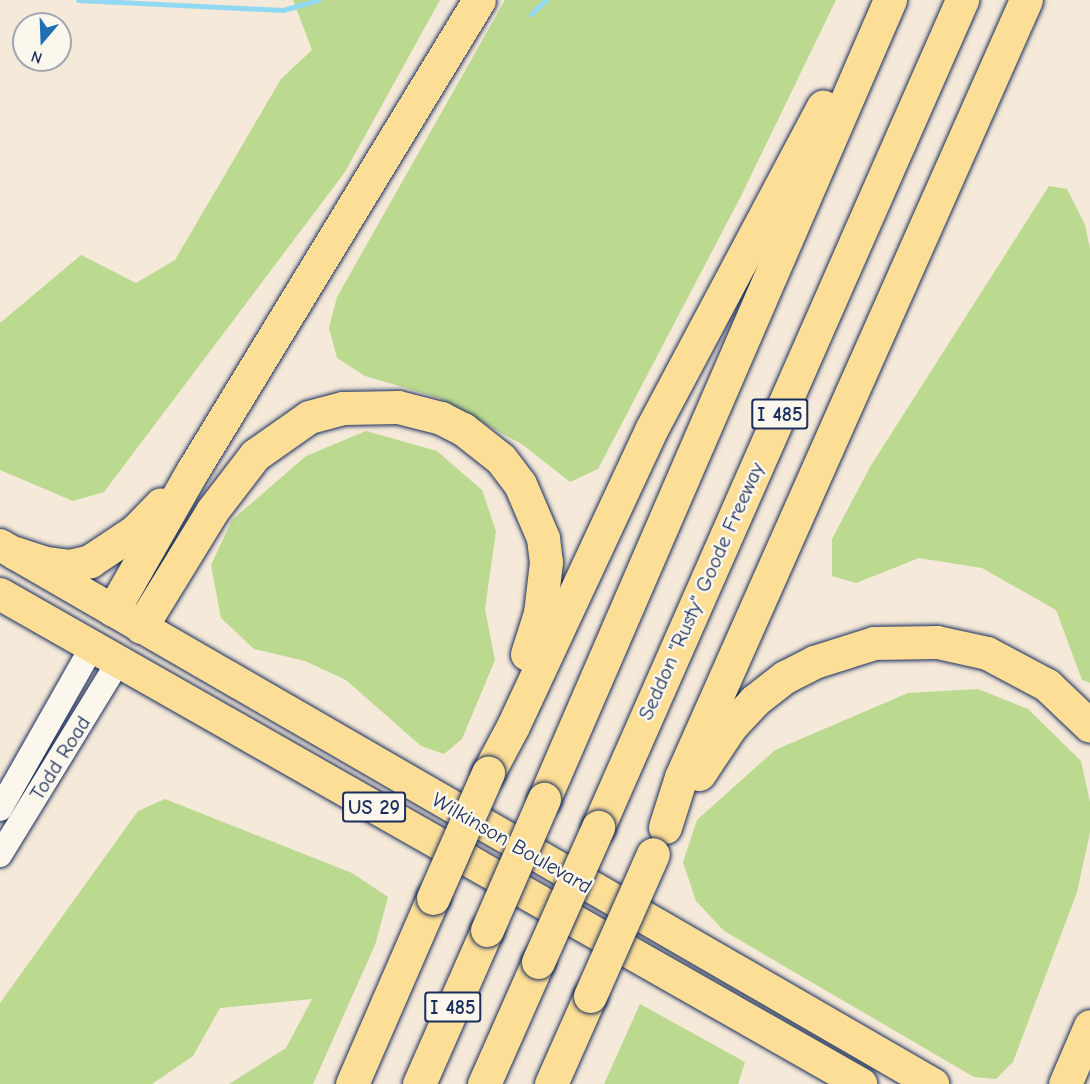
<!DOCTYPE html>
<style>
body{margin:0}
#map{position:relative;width:1090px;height:1084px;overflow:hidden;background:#f5e9d9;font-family:"Comic Neue",sans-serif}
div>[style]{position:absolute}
.green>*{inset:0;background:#bcd990}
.stream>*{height:5px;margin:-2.5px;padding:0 2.5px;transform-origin:2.5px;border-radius:2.5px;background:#91d9f2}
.roads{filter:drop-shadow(0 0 2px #1b2f5e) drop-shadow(0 0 2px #1b2f5e)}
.minor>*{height:24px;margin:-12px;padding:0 12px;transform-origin:12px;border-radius:12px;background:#fbf7ec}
.major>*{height:32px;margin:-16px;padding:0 16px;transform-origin:16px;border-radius:16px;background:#fdde96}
.highway>*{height:33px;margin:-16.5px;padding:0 16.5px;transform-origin:16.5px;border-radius:16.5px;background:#fdde96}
.bridges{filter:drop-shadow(0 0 2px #1b2f5e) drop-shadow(0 0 2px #1b2f5e)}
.highway-bridge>*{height:33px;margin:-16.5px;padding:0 16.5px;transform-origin:16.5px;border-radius:16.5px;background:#fdde96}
span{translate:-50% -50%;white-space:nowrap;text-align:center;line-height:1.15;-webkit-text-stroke:5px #fbf7ec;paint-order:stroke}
.shield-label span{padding:2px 4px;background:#fbf7ec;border:2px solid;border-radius:4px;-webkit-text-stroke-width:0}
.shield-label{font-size:20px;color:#1b2f5e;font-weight:700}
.street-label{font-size:21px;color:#1b2f5e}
.north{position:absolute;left:12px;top:12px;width:60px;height:60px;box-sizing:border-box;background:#fbf7ec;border:2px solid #a1a7b3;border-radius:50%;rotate:199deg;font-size:16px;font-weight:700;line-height:24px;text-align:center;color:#1b2f5e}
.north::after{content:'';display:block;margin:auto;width:21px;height:27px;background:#1f6fb2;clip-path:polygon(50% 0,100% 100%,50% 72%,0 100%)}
</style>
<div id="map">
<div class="green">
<div style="clip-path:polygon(293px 0,440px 0,345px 172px,104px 492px,73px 501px,0 470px,0 323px,81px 255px,136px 283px,175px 260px,281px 79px,312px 50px)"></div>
<div style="clip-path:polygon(505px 0,836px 0,740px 198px,598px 469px,570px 482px,523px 445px,439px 398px,365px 376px,337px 358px,329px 328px,337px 297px)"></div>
<div style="clip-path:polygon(1049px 186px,1067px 189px,1085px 225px,1090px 248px,1090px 683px,1082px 680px,1056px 610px,982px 568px,919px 558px,856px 583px,832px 576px,832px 539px,870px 467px)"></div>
<div style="clip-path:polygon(366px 431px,437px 451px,482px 490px,496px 531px,485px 609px,495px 660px,462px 739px,444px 754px,421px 746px,346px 680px,305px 661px,254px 649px,221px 618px,211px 565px,232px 520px,306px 456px)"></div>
<div style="clip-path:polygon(978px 689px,1028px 709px,1081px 761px,1090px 802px,1090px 833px,1077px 892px,1013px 1062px,996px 1079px,974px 1077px,724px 931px,696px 901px,683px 862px,697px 820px,775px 750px,908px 693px)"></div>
<div style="clip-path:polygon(165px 799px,352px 873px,388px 897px,375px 945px,313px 1084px,229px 1084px,286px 1048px,312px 999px,220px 1008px,193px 1056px,152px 1084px,0 1084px,0 1003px,138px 811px)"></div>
<div style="clip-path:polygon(640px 1004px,745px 1062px,738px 1084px,604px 1084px)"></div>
</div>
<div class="stream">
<div style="left:78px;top:0;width:205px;rotate:2.8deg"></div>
<div style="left:283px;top:10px;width:37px;rotate:-16deg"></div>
<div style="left:531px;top:14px;width:21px;rotate:-43deg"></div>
</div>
<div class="roads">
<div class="minor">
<div style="left:0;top:809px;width:186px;rotate:-60.4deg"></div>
<div style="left:0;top:855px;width:228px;rotate:-58.5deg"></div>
</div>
<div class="major">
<div style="left:0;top:545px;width:1078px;rotate:30.02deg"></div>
<div style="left:0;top:594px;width:991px;rotate:29.64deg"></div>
</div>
<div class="highway">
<div style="left:15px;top:553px;width:32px;rotate:18deg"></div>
<div style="left:45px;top:563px;width:24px;rotate:7deg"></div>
<div style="left:69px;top:566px;width:22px;rotate:-13deg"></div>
<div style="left:90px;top:561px;width:54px;rotate:-33.7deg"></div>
<div style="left:135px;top:531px;width:37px;rotate:-46deg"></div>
<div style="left:113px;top:610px;width:161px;rotate:-60.3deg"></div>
<div style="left:193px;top:470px;width:550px;rotate:-58.68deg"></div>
<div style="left:141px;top:627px;width:136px;rotate:-58.5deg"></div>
<div style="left:212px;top:511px;width:71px;rotate:-52.5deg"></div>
<div style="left:255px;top:455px;width:66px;rotate:-35.1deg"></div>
<div style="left:309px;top:417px;width:35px;rotate:-15deg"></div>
<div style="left:343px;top:408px;width:55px;rotate:-1deg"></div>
<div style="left:398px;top:407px;width:44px;rotate:14.3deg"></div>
<div style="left:441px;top:418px;width:25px;rotate:27deg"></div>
<div style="left:463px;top:429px;width:48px;rotate:38.3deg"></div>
<div style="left:501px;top:459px;width:31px;rotate:53deg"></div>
<div style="left:520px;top:484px;width:59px;rotate:66.9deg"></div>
<div style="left:543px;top:538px;width:24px;rotate:83deg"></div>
<div style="left:546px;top:562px;width:51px;rotate:96.7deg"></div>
<div style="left:540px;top:613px;width:43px;rotate:107.6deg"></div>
<div style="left:488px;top:773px;width:53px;rotate:-62deg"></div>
<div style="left:513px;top:726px;width:329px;rotate:-65deg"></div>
<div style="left:652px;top:428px;width:364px;rotate:-62deg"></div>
<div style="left:699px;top:774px;width:58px;rotate:-56.3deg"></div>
<div style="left:731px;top:726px;width:34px;rotate:-47deg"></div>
<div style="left:754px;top:701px;width:39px;rotate:-38deg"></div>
<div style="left:785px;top:677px;width:33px;rotate:-27deg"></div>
<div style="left:814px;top:662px;width:63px;rotate:-17.6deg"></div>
<div style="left:874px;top:643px;width:63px;rotate:-0.9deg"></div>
<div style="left:937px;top:642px;width:51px;rotate:12.4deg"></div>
<div style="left:987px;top:653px;width:68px;rotate:28.1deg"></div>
<div style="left:1047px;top:685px;width:59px;rotate:43.6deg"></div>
<div style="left:544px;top:799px;width:871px;rotate:-66.59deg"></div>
<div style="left:598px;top:827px;width:904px;rotate:-66.24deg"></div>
<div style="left:665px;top:827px;width:52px;rotate:-72.3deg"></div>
<div style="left:681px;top:777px;width:850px;rotate:-66.06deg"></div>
<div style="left:352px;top:1084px;width:203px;rotate:-66.5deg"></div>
<div style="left:419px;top:1084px;width:168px;rotate:-66.2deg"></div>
<div style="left:484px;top:1084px;width:133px;rotate:-66.1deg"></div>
<div style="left:551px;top:1084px;width:96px;rotate:-66.1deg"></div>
<div style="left:1065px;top:1084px;width:63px;rotate:-66.7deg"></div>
</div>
</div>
<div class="bridges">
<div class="highway-bridge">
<div style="left:433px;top:898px;width:137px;rotate:-66.3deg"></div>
<div style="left:487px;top:930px;width:143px;rotate:-66.5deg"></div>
<div style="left:538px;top:962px;width:148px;rotate:-66deg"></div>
<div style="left:590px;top:996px;width:155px;rotate:-66.1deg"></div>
</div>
</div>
<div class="shield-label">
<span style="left:780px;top:414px">I 485</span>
<span style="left:374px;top:807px">US 29</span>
<span style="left:453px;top:1007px">I 485</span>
</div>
<div class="street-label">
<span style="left:701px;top:591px;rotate:-66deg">Seddon "Rusty" Goode Freeway</span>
<span style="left:60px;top:758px;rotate:-58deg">Todd Road</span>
<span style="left:512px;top:843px;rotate:30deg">Wilkinson Boulevard</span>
</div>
<div class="north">N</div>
</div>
